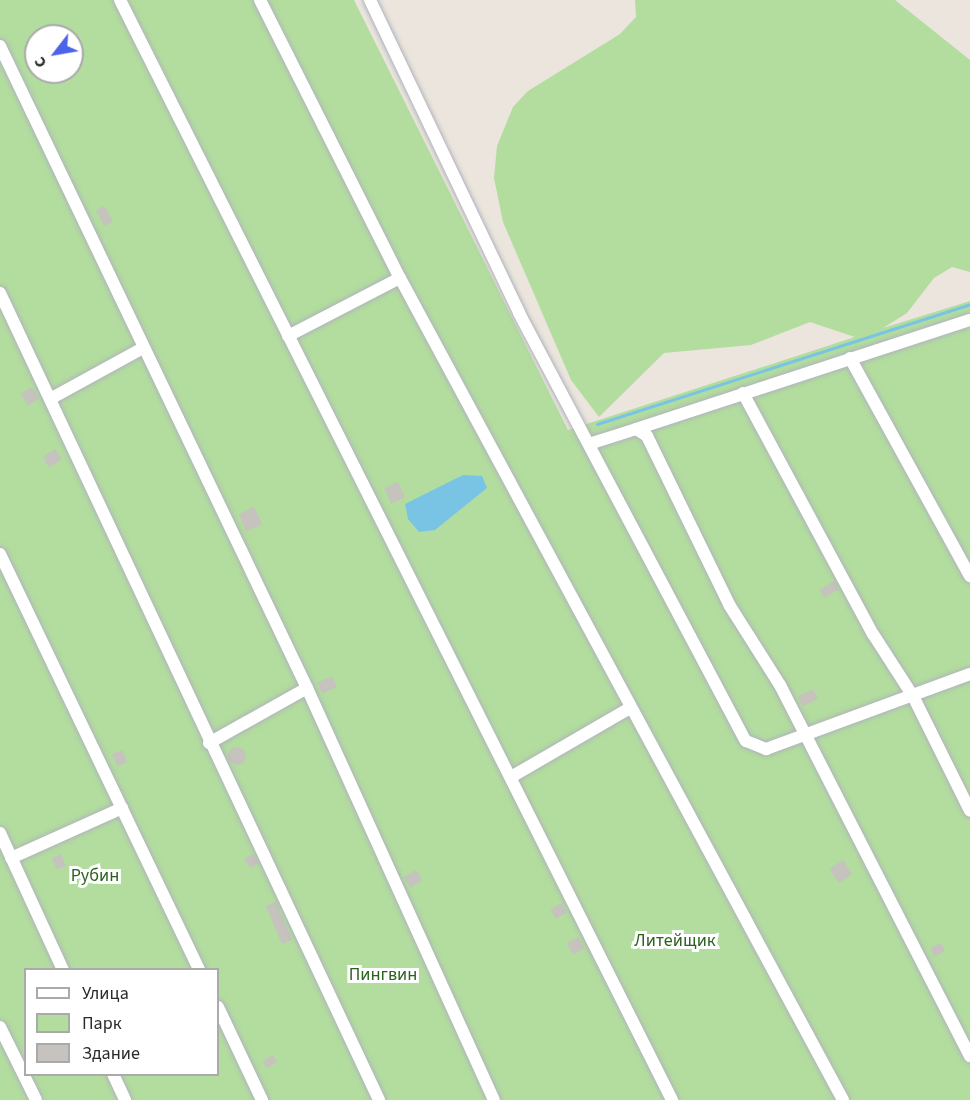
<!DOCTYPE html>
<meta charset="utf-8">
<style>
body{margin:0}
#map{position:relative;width:970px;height:1100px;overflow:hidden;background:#ebe5dd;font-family:"Source Sans 3",sans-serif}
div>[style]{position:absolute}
.green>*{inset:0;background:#b2dd9e}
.water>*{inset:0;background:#79c4e4}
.stream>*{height:3px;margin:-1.5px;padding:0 1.5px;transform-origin:1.5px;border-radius:1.5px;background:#79c4e4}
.building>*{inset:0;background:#c6c2bd;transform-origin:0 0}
.round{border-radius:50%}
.roads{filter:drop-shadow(0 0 2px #b1b3bc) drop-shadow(0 0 2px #b1b3bc)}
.minor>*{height:12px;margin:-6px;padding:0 6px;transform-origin:6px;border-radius:6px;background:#fff}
span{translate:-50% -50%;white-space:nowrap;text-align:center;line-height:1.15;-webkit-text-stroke:6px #fff;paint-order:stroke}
.park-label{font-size:18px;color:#2c6120}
.legend{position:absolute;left:24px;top:968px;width:195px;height:108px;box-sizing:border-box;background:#fff;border:2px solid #aaa;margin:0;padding:8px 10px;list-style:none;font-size:18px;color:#2a2a2a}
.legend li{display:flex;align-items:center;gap:12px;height:30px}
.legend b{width:30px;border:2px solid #aaa}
.north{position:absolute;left:24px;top:24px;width:60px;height:60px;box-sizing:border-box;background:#fff;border:2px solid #aaa;border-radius:50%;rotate:239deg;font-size:16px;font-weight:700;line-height:24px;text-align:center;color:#2a2a2a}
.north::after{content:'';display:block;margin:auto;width:21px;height:27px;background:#4b64ea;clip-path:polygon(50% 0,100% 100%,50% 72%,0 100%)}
</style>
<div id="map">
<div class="green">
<div style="clip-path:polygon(evenodd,0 0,354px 0,568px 430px,855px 337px,810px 322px,751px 345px,664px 353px,599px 417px,571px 380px,503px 222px,494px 178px,497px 146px,513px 107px,528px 91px,620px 34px,636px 17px,635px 0,895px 0,970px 60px,970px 272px,952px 267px,934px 278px,907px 313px,883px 328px,970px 301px,970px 1100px,0 1100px,0 0,36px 36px,72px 36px,72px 72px,36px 72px,36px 36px,0 0,26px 970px,218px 970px,218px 1074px,26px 1074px,26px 970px)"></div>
</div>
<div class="water">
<div style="clip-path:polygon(463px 475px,482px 476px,487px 488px,435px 530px,419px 532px,408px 519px,405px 504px)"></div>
</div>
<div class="stream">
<div style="left:597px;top:424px;width:392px;rotate:-17.8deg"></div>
</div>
<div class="building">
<div style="clip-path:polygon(104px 206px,113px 221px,104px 226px,96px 210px)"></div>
<div style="left:32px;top:387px;width:14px;height:13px;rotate:60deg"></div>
<div style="left:55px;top:449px;width:12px;height:15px;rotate:55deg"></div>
<div style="left:398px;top:482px;width:17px;height:15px;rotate:66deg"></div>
<div style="left:254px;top:507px;width:19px;height:17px;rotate:65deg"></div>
<div style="left:834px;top:581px;width:9px;height:17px;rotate:58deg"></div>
<div style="left:332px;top:676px;width:12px;height:16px;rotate:66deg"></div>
<div style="left:813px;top:689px;width:11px;height:17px;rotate:63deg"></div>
<div class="round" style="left:228px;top:747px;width:18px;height:18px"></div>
<div style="left:122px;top:750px;width:13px;height:11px;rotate:67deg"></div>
<div style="left:61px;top:854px;width:13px;height:10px;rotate:67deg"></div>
<div style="clip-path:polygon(253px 854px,259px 863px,250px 868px,244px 859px)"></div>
<div style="left:843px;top:860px;width:17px;height:16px;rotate:57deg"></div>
<div style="left:416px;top:870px;width:12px;height:14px;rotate:59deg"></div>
<div style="left:276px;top:902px;width:41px;height:11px;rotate:67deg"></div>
<div style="left:562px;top:903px;width:11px;height:13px;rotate:63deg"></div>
<div style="left:578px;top:937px;width:13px;height:13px;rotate:61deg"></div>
<div style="clip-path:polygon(941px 943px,945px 951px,935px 957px,930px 948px)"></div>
<div style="left:273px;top:1055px;width:8px;height:12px;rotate:60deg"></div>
</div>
<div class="roads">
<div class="minor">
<div style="left:120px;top:0;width:1231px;rotate:63.35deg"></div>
<div style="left:260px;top:0;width:311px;rotate:63.3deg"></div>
<div style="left:400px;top:278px;width:934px;rotate:61.68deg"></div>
<div style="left:370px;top:0;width:347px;rotate:64.5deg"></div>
<div style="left:519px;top:313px;width:484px;rotate:62.1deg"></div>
<div style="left:746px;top:741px;width:22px;rotate:22deg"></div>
<div style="left:766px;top:749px;width:217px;rotate:-20.2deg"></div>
<div style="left:0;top:46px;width:712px;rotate:64.44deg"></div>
<div style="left:307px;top:688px;width:452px;rotate:65.6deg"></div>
<div style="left:0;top:293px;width:892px;rotate:64.84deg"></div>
<div style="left:288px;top:336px;width:126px;rotate:-27.4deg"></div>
<div style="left:850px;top:358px;width:249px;rotate:61.2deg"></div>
<div style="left:743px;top:393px;width:274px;rotate:61.7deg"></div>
<div style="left:873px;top:634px;width:74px;rotate:57.2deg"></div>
<div style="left:913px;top:696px;width:128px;rotate:63.6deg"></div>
<div style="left:50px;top:399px;width:106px;rotate:-28.7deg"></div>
<div style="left:636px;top:429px;width:351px;rotate:-18.1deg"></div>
<div style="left:589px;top:444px;width:49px;rotate:-17.7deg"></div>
<div style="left:636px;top:429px;width:13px;rotate:32deg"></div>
<div style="left:647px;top:436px;width:189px;rotate:64deg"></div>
<div style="left:730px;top:606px;width:93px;rotate:57.7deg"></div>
<div style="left:780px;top:685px;width:417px;rotate:62.9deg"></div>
<div style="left:0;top:554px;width:461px;rotate:64.4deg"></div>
<div style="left:209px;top:743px;width:112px;rotate:-29.3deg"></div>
<div style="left:511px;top:777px;width:138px;rotate:-30.1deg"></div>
<div style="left:0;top:833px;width:151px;rotate:65.3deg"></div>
<div style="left:11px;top:858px;width:122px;rotate:-24.2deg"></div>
<div style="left:218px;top:1007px;width:103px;rotate:64.7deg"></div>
<div style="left:0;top:1027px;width:81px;rotate:63.7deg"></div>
<div style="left:113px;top:1074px;width:29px;rotate:65deg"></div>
</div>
</div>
<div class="park-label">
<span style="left:95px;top:876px">Рубин</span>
<span style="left:675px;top:941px">Литейщик</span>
<span style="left:383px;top:975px">Пингвин</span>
</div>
<ul class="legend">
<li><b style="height:8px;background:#fff"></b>Улица</li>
<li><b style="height:16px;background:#b2dd9e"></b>Парк</li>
<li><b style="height:16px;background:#c6c2bd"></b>Здание</li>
</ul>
<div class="north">С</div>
</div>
